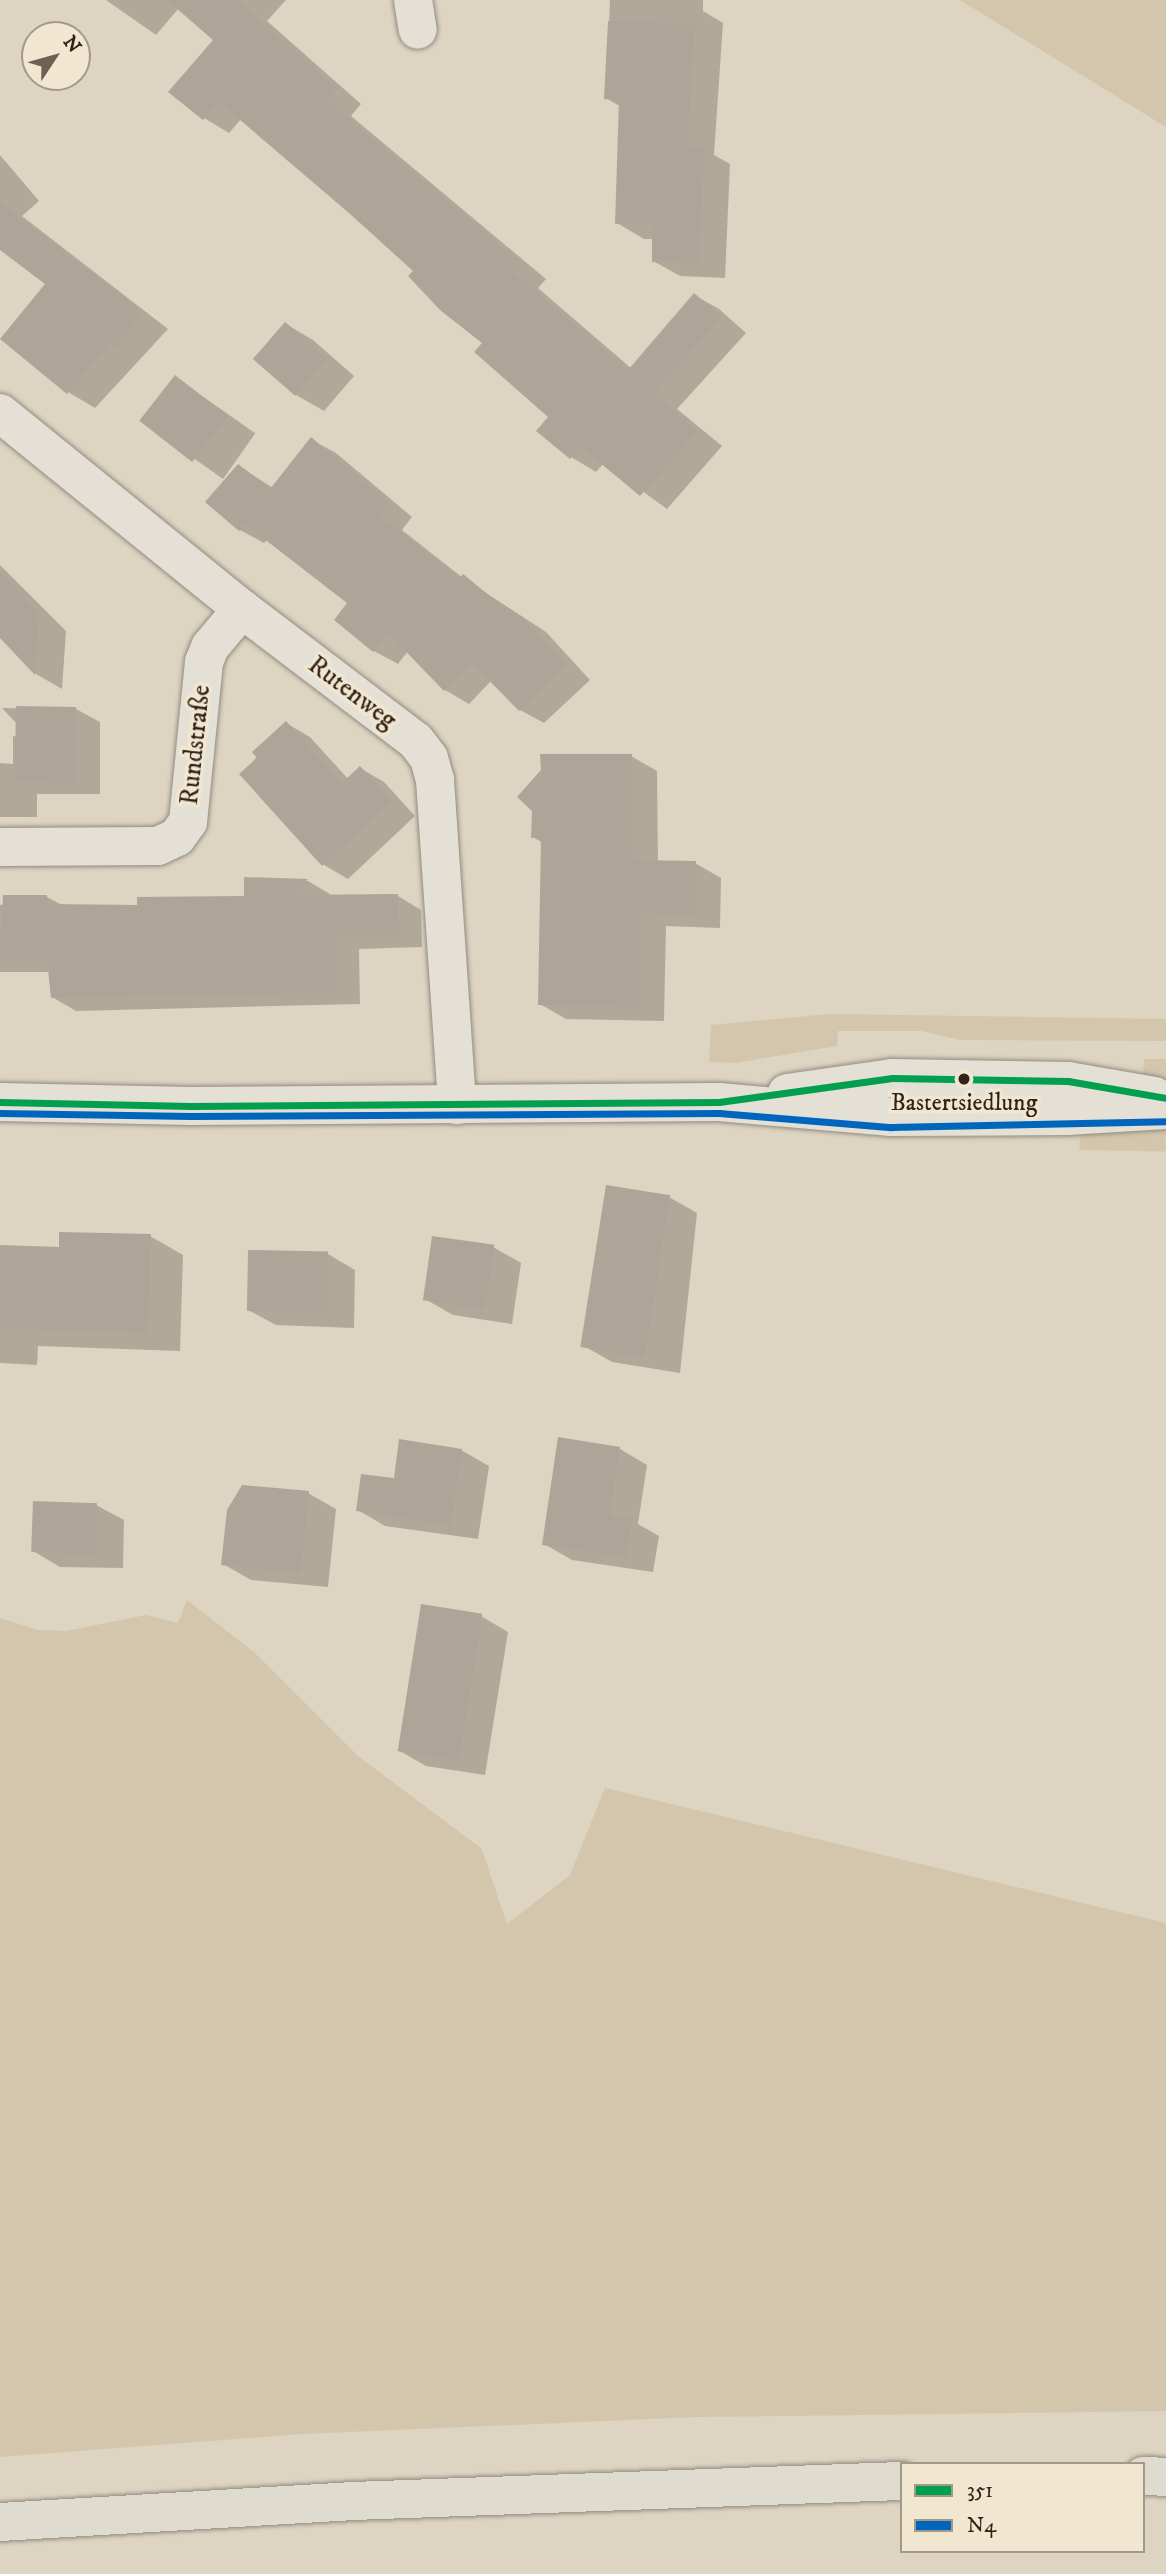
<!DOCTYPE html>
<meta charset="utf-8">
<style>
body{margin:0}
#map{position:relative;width:1166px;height:2574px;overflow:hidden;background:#ddd4c1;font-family:"IM FELL DW Pica",serif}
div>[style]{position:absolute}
.green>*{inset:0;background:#d3c6ac;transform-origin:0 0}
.shadow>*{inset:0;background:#0003;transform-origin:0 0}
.building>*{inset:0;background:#ada598;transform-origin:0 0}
.roads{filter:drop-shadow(0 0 2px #928b80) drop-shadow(0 0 2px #928b80)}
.minor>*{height:38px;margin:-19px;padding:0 19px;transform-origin:19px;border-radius:19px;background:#e5e0d6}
.tertiary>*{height:38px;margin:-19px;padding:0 19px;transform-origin:19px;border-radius:19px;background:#e5e0d6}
.motorway>*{height:38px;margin:-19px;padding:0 19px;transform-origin:19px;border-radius:19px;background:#e0dbcf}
.bus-1>*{height:7px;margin:-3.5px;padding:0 3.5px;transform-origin:3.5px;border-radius:3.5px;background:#029f4e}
.bus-2>*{height:7px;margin:-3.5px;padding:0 3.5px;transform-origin:3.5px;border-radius:3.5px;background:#0065bd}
.dots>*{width:19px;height:19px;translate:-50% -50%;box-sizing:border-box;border:4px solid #f1e6cf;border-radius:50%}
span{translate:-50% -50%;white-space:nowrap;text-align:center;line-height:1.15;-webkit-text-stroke:7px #f1e6cf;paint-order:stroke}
.bus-label{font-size:24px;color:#31231a}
.street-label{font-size:26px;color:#31231a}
.legend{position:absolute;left:900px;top:2462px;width:245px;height:91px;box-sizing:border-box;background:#f1e6cf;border:2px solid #a49887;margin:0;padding:9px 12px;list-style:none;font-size:21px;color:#31231a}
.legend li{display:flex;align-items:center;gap:14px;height:35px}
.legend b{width:35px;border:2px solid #a49887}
.north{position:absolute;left:21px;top:21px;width:70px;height:70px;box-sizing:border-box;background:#f1e6cf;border:2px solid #a49887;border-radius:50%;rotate:54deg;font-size:19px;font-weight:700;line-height:28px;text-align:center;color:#31231a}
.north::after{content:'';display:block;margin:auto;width:24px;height:32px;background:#6d6154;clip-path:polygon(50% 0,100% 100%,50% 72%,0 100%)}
</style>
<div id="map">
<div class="green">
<div style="clip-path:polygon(960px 0,1166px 0,1166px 127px)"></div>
<div style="clip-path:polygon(830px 1014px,1166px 1019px,1166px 1041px,960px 1040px,922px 1031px,838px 1031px,837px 1046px,736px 1063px,709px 1062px,711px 1025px)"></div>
<div style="clip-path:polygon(1144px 1059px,1166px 1059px,1166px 1082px,1143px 1077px)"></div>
<div style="left:1080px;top:1127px;width:86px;height:23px;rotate:1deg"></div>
<div style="clip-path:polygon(187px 1600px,255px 1653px,358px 1756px,482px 1849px,507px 1924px,570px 1875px,605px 1788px,1166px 1923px,1166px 2411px,696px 2417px,303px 2434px,0 2457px,0 1618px,38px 1630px,66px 1631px,146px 1615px,178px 1623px)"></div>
</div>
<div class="shadow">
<div style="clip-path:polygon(106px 0,286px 0,267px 21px,361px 104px,351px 116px,546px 279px,538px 288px,632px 369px,694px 295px,719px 309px,746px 333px,677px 409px,722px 446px,667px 509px,604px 463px,596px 472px,571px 457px,550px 417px,415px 270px,241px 119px,229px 133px,204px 118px,215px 40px,179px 8px,156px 35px)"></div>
<div style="clip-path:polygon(610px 0,703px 0,703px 11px,723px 23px,714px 155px,730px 164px,725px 278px,680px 276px,653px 261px,654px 239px,644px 239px,617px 223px,621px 107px,606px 98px)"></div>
<div style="clip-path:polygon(0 155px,39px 201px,22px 216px,168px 329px,95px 408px,68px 392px,48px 284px,0 247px)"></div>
<div style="clip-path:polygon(286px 324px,313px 340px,354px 376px,324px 411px,296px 395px)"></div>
<div style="left:175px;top:377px;width:98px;height:56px;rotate:35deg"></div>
<div style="clip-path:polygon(312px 440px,336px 453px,412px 517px,402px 530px,463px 578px,546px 632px,590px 680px,544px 723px,520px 710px,492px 680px,469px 704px,445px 690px,408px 651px,398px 664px,374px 651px,336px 620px,350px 603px,268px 539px,264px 543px,240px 530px,208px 502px,239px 466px,273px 488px)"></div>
<div style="clip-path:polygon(0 565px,66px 631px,62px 689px,36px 674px,0 635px)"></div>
<div style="clip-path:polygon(2px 708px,76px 709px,100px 722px,100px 794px,37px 794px,37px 817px,0 817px,0 763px,13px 764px,13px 736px,18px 737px,18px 725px)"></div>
<div style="clip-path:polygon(286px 723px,310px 737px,348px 779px,360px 768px,384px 782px,415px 816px,348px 879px,324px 865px,242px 774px)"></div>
<div style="clip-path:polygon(631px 756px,657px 771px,658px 862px,695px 863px,721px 878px,720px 928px,666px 926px,664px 1021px,566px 1019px,540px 1004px,543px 843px,533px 837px,543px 771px)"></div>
<div style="clip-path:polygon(246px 879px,308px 881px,330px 894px,328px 896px,398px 896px,421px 910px,422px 947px,359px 949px,360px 1004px,76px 1011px,52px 997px,50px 972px,0 972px,0 905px,47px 897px,64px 906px,139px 907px,246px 898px)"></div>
<div style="clip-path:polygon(669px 1197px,697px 1213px,680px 1373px,612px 1362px,584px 1346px)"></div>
<div style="clip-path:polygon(150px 1236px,183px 1255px,180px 1351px,38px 1346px,37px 1365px,0 1363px,0 1246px,61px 1249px)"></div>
<div style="clip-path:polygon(493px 1247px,521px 1263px,512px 1324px,453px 1315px,425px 1299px)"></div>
<div style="clip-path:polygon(328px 1254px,355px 1270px,354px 1328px,276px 1325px,248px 1310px)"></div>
<div style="clip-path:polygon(620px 1449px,647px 1465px,638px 1524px,659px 1536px,653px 1572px,572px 1560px,544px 1544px)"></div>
<div style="clip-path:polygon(461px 1450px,489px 1466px,478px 1539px,385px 1526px,358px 1510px,395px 1480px)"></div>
<div style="clip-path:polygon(308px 1493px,336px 1509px,328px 1587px,251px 1580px,223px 1564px)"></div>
<div style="clip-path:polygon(96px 1505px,124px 1520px,123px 1568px,60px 1567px,33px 1551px)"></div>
<div style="clip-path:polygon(481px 1616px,508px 1632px,485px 1775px,426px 1766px,398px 1750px)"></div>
</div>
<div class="building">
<div style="clip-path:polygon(167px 0,237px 0,337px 88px,327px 101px,523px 264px,514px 273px,628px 370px,694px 293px,722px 317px,653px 393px,698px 431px,640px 496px,581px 447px,570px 459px,536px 431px,548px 417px,474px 352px,482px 343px,440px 310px,408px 276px,413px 271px,349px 213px,219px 102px,203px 120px,168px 92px,213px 40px)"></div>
<div style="clip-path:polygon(608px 21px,695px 24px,687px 147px,704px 147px,699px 263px,652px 262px,652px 224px,615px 224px,619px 100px,604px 99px)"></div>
<div style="clip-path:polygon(0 202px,142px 312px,115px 348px,110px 343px,67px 394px,0 339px,45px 284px,0 250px)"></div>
<div style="left:285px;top:322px;width:56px;height:49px;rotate:41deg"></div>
<div style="left:175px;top:375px;width:67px;height:58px;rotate:38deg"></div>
<div style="clip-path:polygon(311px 437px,389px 503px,379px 515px,460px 578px,463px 574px,518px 619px,521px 616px,567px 665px,519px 711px,472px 663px,444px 691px,388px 633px,373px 652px,334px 620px,347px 603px,245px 524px,239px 531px,205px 502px,238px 464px,270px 489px)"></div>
<div style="clip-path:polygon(0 571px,39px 614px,35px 675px,0 638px)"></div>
<div style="left:16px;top:706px;width:60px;height:76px;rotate:1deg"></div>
<div style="clip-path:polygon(286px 721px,342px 783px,360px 766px,392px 801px,322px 866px,239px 774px,257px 758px,252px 752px)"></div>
<div style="clip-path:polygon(540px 754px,632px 754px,633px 860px,696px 861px,695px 914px,641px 913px,639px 1007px,538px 1005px,541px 838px,531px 838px,532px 811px,517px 797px,541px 770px)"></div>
<div style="clip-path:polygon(244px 877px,308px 879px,291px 895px,398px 894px,399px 935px,336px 936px,336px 992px,51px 998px,47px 960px,0 960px,3px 895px,47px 895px,47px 904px,137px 905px,137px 897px,244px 896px)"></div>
<div style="left:606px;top:1185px;width:65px;height:164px;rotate:9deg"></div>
<div style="clip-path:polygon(59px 1232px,151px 1234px,148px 1333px,0 1328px,0 1245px,59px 1247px)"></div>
<div style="left:432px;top:1236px;width:63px;height:65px;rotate:8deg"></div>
<div style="left:248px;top:1250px;width:80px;height:61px;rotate:1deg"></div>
<div style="clip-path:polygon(558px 1437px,620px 1447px,610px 1516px,632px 1519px,626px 1557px,542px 1545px)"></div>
<div style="clip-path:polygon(399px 1439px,462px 1449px,451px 1525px,356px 1511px,361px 1474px,394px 1478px)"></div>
<div style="clip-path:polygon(242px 1485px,309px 1491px,300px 1573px,221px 1565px,227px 1510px)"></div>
<div style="left:33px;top:1501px;width:64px;height:51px;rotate:2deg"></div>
<div style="left:421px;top:1604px;width:62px;height:149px;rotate:9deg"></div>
</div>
<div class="roads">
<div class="minor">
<div style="left:413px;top:0;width:30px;rotate:81deg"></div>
<div style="left:0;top:413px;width:311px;rotate:39deg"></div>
<div style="left:242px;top:609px;width:218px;rotate:37.2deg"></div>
<div style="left:416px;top:741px;width:21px;rotate:53deg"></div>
<div style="left:429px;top:758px;width:23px;rotate:75deg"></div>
<div style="left:435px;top:780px;width:326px;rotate:86.1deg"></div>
<div style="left:0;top:847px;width:158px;rotate:-0.4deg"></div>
<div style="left:158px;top:846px;width:21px;rotate:-25deg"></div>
<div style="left:177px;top:837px;width:19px;rotate:-54deg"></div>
<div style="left:188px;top:822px;width:161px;rotate:-84.3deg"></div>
<div style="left:204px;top:662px;width:16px;rotate:-68deg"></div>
<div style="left:210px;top:647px;width:50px;rotate:-49.9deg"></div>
</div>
<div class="tertiary">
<div style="left:787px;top:1093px;width:106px;rotate:-8.1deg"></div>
<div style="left:892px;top:1078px;width:176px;rotate:1deg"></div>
<div style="left:1068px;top:1081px;width:88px;rotate:9.8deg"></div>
<div style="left:0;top:1102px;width:191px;rotate:1.2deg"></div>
<div style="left:191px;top:1106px;width:528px;rotate:-0.43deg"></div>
<div style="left:719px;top:1102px;width:173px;rotate:5deg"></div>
<div style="left:891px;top:1117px;width:176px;rotate:-0.3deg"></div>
<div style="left:1067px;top:1116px;width:99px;rotate:-3.5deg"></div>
</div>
<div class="motorway">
<div style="left:1143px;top:2476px;width:23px;rotate:2deg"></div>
<div style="left:0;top:2522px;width:354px;rotate:-3.4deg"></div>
<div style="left:353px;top:2501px;width:549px;rotate:-2.09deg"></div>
</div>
</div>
<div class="bus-1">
<div style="left:0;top:1102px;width:191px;rotate:1.2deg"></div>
<div style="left:191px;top:1106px;width:528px;rotate:-0.43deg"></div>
<div style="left:719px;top:1102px;width:175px;rotate:-7.9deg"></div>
<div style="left:892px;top:1078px;width:176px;rotate:1deg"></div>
<div style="left:1068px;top:1081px;width:99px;rotate:9.8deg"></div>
</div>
<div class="bus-2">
<div style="left:0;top:1113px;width:191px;rotate:0.9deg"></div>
<div style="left:191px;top:1116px;width:528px;rotate:-0.33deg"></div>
<div style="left:719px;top:1113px;width:173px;rotate:4.7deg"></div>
<div style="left:891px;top:1127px;width:275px;rotate:-1.2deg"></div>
</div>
<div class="dots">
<div style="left:964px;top:1079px;background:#31231a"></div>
</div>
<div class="bus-label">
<span style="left:964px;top:1104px">Bastertsiedlung</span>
</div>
<div class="street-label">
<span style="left:352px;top:693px;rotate:37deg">Rutenweg</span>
<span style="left:196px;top:745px;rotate:-84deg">Rundstraße</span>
</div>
<ul class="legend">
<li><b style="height:9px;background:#029f4e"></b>351</li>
<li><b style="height:9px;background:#0065bd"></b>N4</li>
</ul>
<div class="north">N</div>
</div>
